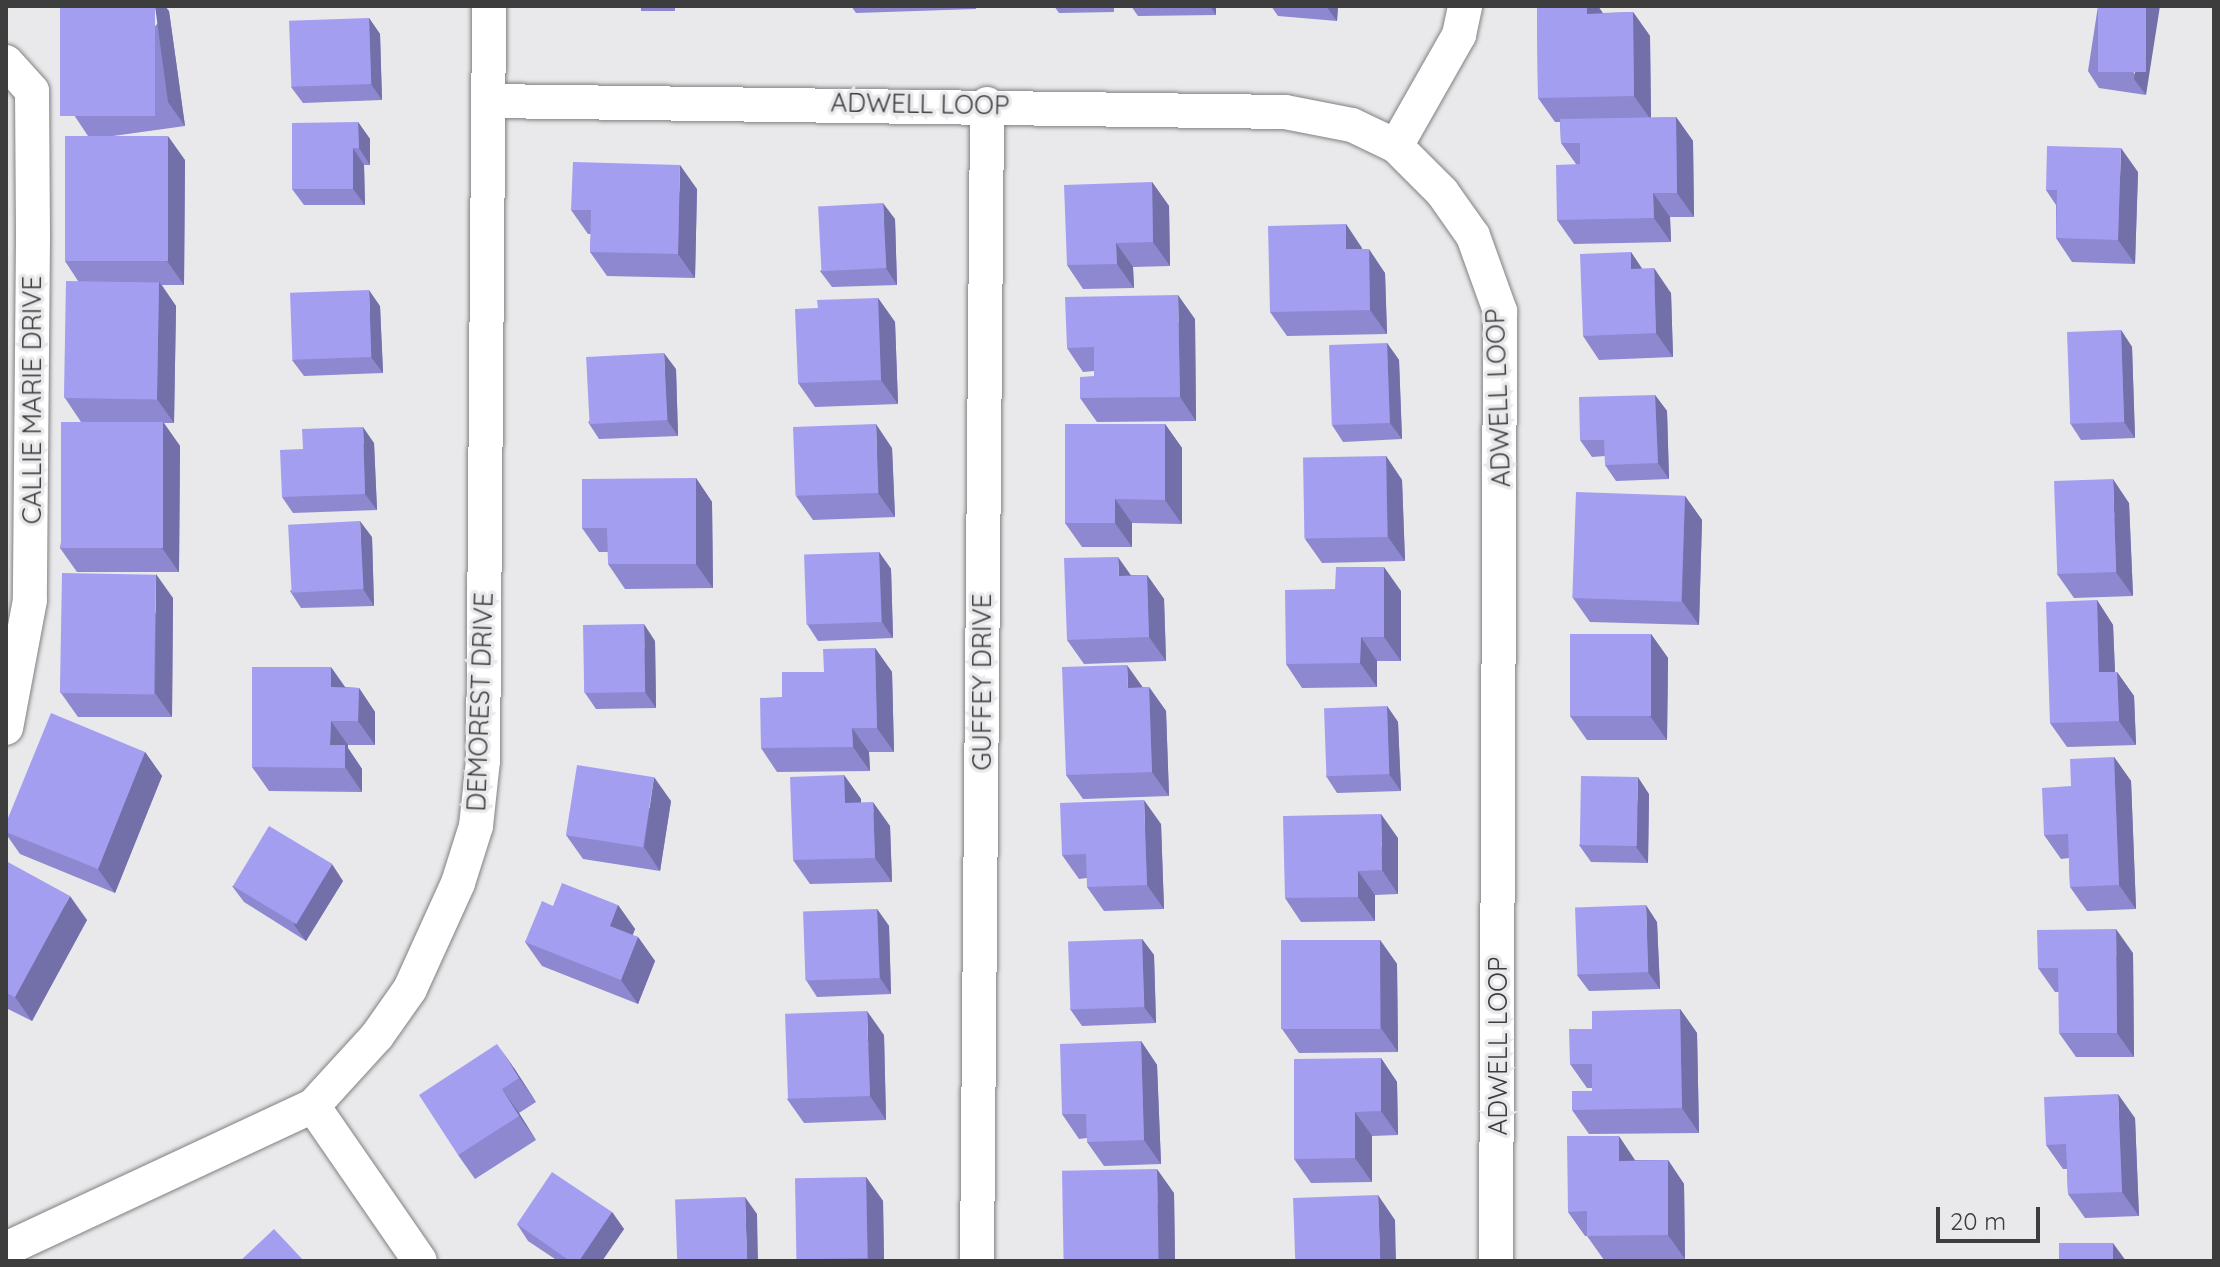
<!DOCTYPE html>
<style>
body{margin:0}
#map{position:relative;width:2220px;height:1267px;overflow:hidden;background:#e9e9eb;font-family:Quicksand,sans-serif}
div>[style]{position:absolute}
.roads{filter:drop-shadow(0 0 2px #818183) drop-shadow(0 0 2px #818183)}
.street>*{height:34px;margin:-17px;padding:0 17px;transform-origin:17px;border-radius:17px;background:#fff}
.wall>*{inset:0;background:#8d88cf;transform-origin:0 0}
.shaded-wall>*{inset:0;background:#736fa9}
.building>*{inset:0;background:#a49ef1;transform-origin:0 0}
span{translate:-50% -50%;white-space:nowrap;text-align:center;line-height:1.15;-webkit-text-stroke:7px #e9e9eb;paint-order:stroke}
.street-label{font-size:26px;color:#3d3d3e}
.frame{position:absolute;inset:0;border:8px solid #3d3d3e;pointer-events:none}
.scale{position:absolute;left:1936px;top:1207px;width:104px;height:36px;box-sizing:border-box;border:4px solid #3d3d3e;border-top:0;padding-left:10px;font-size:24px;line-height:28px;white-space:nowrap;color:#3d3d3e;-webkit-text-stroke:6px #e9e9eb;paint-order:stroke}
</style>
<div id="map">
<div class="roads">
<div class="street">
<div style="left:6px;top:62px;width:39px;rotate:48deg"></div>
<div style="left:32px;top:91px;width:146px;rotate:89.6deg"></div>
<div style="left:33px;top:237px;width:363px;rotate:90.5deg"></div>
<div style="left:30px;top:600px;width:130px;rotate:100.6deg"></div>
<div style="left:489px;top:101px;width:796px;rotate:0.79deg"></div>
<div style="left:1285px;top:112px;width:68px;rotate:11deg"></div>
<div style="left:1352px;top:125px;width:49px;rotate:25.5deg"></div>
<div style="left:1396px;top:146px;width:65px;rotate:45deg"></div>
<div style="left:1442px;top:192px;width:54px;rotate:54.8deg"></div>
<div style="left:1473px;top:236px;width:80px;rotate:70.2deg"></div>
<div style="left:1500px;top:311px;width:950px;rotate:90.24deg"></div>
<div style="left:1396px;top:146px;width:128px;rotate:-60.4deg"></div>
<div style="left:1459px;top:35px;width:30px;rotate:-78deg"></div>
<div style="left:313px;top:1106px;width:188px;rotate:55.4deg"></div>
<div style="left:6px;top:1249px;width:339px;rotate:-25deg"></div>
<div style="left:313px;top:1106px;width:95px;rotate:-47.6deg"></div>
<div style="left:377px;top:1036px;width:57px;rotate:-54.9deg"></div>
<div style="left:410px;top:989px;width:116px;rotate:-65.6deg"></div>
<div style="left:458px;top:883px;width:60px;rotate:-72.5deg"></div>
<div style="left:476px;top:826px;width:65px;rotate:-83.9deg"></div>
<div style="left:483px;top:761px;width:755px;rotate:-89.54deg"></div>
<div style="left:977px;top:1261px;width:1157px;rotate:-89.5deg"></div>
</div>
</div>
<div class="wall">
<div style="left:641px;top:6px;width:34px;height:5px"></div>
<div style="clip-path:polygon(750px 6px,820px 6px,752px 8px)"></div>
<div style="clip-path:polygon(851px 6px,976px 6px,976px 9px,856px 13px)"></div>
<div style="clip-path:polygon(1054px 6px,1114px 6px,1114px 12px,1059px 13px)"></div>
<div style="clip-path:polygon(1131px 6px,1216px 6px,1216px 15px,1138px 16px)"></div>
<div style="clip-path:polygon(1271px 6px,1338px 6px,1337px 21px,1278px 16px)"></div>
<div style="clip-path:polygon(1537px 6px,1598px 6px,1603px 13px,1633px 12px,1650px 36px,1651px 118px,1676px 117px,1693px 141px,1694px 217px,1670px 217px,1671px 242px,1574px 244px,1557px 220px,1576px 164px,1561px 143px,1560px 122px,1555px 122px,1538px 98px)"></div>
<div style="clip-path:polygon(2098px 6px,2146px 95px,2099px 88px,2088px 71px)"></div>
<div style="clip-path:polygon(169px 11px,185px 126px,113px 136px,185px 160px,184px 285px,162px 285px,176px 306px,174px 423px,164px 423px,180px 446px,179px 572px,77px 572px,60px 548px,81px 422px,65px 398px,78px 281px,65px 261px,88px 136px,74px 115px)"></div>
<div style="clip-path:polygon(369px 18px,380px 34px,382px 100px,303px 103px,291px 87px)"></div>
<div style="clip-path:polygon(358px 122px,370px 139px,370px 165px,364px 165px,365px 205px,304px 205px,292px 189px)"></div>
<div style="clip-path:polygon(2138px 172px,2135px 264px,2072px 262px,2056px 238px,2056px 205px,2046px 190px)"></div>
<div style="clip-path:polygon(1152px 182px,1169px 206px,1170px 266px,1133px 267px,1134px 288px,1083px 289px,1067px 265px)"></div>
<div style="clip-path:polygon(697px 189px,695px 278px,607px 276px,590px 252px,591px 234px,588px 234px,571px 210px)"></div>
<div style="clip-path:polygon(895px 219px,897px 285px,832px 287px,820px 271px)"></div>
<div style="clip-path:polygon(1346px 224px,1362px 249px,1385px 273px,1387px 334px,1287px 336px,1270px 312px)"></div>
<div style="clip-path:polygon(1631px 252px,1642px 269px,1671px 293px,1673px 357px,1599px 360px,1583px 336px)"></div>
<div style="clip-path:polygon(878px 298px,895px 322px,898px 404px,815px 407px,798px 383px,818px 308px)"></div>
<div style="clip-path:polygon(380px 306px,383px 373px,304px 376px,292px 360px)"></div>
<div style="clip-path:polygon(1195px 319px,1196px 421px,1097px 422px,1080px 398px,1094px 376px,1094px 371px,1083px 372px,1067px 348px)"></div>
<div style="clip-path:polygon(2121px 330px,2132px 347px,2135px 438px,2081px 440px,2070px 423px)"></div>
<div style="clip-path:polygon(1387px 343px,1399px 360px,1402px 439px,1343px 442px,1332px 425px)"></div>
<div style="clip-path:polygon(676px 369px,678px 436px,599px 439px,588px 422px)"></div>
<div style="clip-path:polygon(1655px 395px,1667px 411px,1669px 479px,1616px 481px,1605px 465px,1605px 456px,1592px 457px,1580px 440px)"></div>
<div style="clip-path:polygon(1165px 424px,1182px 448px,1182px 524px,1132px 523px,1132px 547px,1082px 547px,1065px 523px)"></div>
<div style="clip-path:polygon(374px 443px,377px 510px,293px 513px,282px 497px,303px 449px)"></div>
<div style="clip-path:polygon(892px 448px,895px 517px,813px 520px,796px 496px)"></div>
<div style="clip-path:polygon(1386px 456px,1402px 480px,1405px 561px,1322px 563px,1305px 539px)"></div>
<div style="clip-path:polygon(696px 478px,712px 502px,713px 588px,625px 589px,608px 564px,608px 552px,599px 552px,582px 528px)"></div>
<div style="clip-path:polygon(1685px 496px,1702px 520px,1699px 625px,1590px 622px,1573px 598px)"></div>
<div style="clip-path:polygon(2129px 503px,2133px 596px,2074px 598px,2057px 574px)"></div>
<div style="clip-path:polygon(372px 537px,374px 606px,301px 608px,290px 591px)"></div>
<div style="clip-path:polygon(879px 552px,891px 569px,893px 638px,818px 641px,807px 624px)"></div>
<div style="clip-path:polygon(1131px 575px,1147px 575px,1164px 599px,1166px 661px,1084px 664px,1067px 640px)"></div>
<div style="clip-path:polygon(1335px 589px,1401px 591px,1401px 661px,1377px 661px,1377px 687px,1302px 688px,1286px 664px)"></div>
<div style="clip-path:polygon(173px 598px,172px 717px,78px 717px,61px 693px)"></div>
<div style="clip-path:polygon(2097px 600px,2113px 625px,2115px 672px,2117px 672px,2134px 696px,2136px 745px,2067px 747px,2050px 723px)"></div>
<div style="clip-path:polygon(1651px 634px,1668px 658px,1667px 740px,1587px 740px,1570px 716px)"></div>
<div style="clip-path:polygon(655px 641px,656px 708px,596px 709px,585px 693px)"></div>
<div style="clip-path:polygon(875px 648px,892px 672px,894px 752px,869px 752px,870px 771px,777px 772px,761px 748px,782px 697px,824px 672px)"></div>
<div style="clip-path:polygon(345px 687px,359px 688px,375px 712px,375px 745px,348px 745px,348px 748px,362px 769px,362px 792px,269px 791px,252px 767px)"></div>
<div style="clip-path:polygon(1143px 687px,1149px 687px,1166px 711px,1169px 796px,1083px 799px,1066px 775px)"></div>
<div style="clip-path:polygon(1387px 706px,1398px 722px,1401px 791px,1337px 793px,1326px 776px)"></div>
<div style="clip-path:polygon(145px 752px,162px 776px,115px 893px,20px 854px,6px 834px,6px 823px)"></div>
<div style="clip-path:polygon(2114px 757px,2131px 781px,2136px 909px,2087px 911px,2070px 887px,2069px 858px,2061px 859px,2044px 835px,2071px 786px)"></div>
<div style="clip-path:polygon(844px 775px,861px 799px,861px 803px,890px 826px,892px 882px,810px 884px,793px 860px)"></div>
<div style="clip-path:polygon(1649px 794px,1648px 863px,1591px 862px,1579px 845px)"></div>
<div style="clip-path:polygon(671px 801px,660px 871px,583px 859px,566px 835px)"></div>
<div style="clip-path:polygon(1161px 824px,1164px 909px,1104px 911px,1087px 887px,1087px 878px,1079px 879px,1062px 855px)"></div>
<div style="clip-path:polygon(1398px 838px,1398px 894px,1375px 895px,1375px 921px,1301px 922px,1285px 898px)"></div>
<div style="clip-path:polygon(6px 861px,87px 920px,32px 1021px,6px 1008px)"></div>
<div style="clip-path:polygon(343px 881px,306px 941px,244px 902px,232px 886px)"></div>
<div style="clip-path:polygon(618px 905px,635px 929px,632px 935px,638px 937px,655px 961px,638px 1004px,542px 966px,525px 942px,553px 906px)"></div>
<div style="clip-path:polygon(877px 909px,889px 926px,891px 994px,817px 997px,806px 980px)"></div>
<div style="clip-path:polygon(1657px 922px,1660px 989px,1589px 991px,1577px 975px)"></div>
<div style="clip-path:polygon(1142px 939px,1154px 955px,1156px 1023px,1082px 1026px,1070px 1009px)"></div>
<div style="clip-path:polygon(1380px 940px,1397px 964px,1398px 1052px,1299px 1053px,1282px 1029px)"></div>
<div style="clip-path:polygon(2133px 953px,2134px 1057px,2076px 1057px,2059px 1033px,2059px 992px,2055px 992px,2038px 968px)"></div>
<div style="clip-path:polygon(1680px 1009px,1697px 1033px,1699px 1133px,1589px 1134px,1572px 1110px,1592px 1091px,1592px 1088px,1587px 1088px,1570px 1064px,1592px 1029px)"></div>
<div style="clip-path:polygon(884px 1035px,886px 1120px,804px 1123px,787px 1099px)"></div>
<div style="clip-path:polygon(1141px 1041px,1157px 1065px,1161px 1164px,1104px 1166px,1087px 1142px,1087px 1138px,1079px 1139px,1062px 1114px)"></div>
<div style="clip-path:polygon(1381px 1058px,1397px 1082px,1398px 1135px,1372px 1136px,1372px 1182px,1311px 1183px,1294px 1159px)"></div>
<div style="clip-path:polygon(514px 1068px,536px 1102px,519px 1113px,536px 1140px,475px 1179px,458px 1155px)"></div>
<div style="clip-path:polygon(2135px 1118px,2139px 1216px,2085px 1218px,2068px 1194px,2067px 1169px,2063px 1169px,2046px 1145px)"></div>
<div style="clip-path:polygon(1635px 1160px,1668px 1160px,1684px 1184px,1685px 1259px,1604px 1260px,1587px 1236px,1585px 1236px,1568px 1212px)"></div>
<div style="clip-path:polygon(866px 1177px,883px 1201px,884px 1261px,798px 1261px,797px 1260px)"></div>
<div style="clip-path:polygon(1174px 1193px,1175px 1261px,1064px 1261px)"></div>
<div style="clip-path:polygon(612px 1212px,624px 1229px,602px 1261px,558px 1261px,528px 1241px,517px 1224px)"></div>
</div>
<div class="shaded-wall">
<div style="clip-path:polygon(155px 6px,165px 6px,169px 11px,185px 126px,168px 102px)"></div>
<div style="clip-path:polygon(1210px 6px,1216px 6px,1216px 15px)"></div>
<div style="clip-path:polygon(1326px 6px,1338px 6px,1337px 21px)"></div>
<div style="clip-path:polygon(1587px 6px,1598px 6px,1603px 14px,1587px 14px)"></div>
<div style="clip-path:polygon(2146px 6px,2160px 6px,2146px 95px,2134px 79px)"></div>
<div style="clip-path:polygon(1633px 12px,1650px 36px,1651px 120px,1634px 96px)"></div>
<div style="clip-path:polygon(369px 18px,380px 34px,382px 100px,371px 84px)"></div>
<div style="clip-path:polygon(1676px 117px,1693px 141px,1694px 217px,1677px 193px)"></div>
<div style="clip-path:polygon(358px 122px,370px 139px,370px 165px,359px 148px)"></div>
<div style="clip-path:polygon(168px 136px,185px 160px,184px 285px,167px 261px)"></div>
<div style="clip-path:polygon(353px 148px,364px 165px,365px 205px,353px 189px)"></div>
<div style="clip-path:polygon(2121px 148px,2138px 172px,2135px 264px,2118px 240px)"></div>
<div style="clip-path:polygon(680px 165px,697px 189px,695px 278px,678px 254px)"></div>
<div style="clip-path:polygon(1152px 182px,1169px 206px,1170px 266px,1153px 242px)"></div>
<div style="clip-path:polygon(1653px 193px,1670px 217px,1671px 242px,1654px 218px)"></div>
<div style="clip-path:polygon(883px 203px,895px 219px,897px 285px,886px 268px)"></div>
<div style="clip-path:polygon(1346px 224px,1362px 248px,1363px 273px,1346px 249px)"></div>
<div style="clip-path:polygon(1116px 243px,1133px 267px,1134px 288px,1117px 264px)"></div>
<div style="clip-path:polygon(1369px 249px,1385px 273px,1387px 334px,1370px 310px)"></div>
<div style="clip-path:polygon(1631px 252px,1647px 276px,1631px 269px)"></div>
<div style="clip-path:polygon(1654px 268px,1671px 293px,1673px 357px,1656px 333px)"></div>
<div style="clip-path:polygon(159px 282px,176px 306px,174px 423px,157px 399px)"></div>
<div style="clip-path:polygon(369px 290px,380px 306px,383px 373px,371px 357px)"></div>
<div style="clip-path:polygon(1178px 295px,1195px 319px,1196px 421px,1180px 397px)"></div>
<div style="clip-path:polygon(878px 298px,895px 322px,898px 404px,881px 380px)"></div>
<div style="clip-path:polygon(2121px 330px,2132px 347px,2135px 438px,2124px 422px)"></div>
<div style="clip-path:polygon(1387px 343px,1399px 360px,1402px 439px,1390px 423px)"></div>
<div style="clip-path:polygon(664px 353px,676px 369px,678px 436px,667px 420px)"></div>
<div style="clip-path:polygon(1655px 395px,1667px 411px,1669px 479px,1658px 463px)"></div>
<div style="clip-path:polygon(163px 422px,180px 446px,179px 572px,162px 548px)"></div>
<div style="clip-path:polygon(876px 424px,892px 448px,895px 517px,878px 493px)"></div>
<div style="clip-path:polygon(1165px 424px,1182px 448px,1182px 524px,1165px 500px)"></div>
<div style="clip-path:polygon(363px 427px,374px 443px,377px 510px,365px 494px)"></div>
<div style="clip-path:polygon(1386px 456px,1402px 480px,1405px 561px,1388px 537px)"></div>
<div style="clip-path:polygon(696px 478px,712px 502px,713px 588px,696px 564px)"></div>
<div style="clip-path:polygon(2113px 479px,2129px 503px,2133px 596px,2116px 572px)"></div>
<div style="clip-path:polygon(1685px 496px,1702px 520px,1699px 625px,1682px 601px)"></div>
<div style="clip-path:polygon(1115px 499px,1132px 523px,1132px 547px,1115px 523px)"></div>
<div style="clip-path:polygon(360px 521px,372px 537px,374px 606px,363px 589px)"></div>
<div style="clip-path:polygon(879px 552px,891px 569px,893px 638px,882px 622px)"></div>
<div style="clip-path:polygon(1118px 557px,1135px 581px,1119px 576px)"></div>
<div style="clip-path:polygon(1384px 567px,1401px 591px,1401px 661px,1384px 637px)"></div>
<div style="clip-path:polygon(156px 574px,173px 598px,172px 717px,155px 693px)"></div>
<div style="clip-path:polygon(1147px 575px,1164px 599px,1166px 661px,1149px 637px)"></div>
<div style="clip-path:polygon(2097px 600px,2113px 625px,2116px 696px,2099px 672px)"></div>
<div style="clip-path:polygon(644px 624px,655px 641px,656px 708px,645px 692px)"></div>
<div style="clip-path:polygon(1651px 634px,1668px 658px,1667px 740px,1650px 716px)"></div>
<div style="clip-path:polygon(1361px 637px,1377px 661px,1377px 687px,1360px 663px)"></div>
<div style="clip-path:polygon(875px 648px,892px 672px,894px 752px,877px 728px)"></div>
<div style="clip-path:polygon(1127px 665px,1144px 689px,1128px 688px)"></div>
<div style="clip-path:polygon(331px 667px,348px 691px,331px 687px)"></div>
<div style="clip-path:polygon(2117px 672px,2134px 696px,2136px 745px,2119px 721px)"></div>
<div style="clip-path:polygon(1149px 687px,1166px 711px,1169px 796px,1152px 772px)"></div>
<div style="clip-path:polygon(359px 688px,375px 712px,375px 745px,358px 721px)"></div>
<div style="clip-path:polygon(1387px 706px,1398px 722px,1401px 791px,1389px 774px)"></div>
<div style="clip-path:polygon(331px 721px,348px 745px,348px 748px,362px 769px,362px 792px,330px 745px)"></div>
<div style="clip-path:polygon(852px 728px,869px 752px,870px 771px,853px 747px)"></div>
<div style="clip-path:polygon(145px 752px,162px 776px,115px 893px,98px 869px)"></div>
<div style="clip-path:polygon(2114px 757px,2131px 781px,2136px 909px,2119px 885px)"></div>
<div style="clip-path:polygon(844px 775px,861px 799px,862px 827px,845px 803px)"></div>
<div style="clip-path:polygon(654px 777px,671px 801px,660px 871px,644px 847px)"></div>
<div style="clip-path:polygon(1638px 777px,1649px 794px,1648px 863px,1636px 847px)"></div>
<div style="clip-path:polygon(1144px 800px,1161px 824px,1164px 909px,1147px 885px)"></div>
<div style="clip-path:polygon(873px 802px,890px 826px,892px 882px,875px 858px)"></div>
<div style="clip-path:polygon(1381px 814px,1398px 838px,1398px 894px,1382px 870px)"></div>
<div style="clip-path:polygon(332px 864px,343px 881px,306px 941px,294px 925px)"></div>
<div style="clip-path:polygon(1358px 871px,1375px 895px,1375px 921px,1358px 897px)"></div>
<div style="clip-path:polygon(70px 896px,87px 920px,32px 1021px,15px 997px)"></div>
<div style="clip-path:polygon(618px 905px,635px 929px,627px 950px,610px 926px)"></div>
<div style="clip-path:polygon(1646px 905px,1657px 922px,1660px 989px,1648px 972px)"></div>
<div style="clip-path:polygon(877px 909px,889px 926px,891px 994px,880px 978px)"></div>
<div style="clip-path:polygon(2116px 929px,2133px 953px,2134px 1057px,2117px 1033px)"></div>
<div style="clip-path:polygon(638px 937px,655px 961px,638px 1004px,621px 980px)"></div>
<div style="clip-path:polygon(1142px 939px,1154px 955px,1156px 1023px,1144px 1007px)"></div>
<div style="clip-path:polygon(1380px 940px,1397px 964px,1398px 1052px,1381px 1028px)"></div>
<div style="clip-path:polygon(1680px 1009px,1697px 1033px,1699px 1133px,1682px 1108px)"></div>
<div style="clip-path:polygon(867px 1011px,884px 1035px,886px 1120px,870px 1096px)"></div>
<div style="clip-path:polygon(1141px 1041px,1157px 1065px,1161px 1164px,1144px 1140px)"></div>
<div style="clip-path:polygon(497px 1044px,514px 1068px,536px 1102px,519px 1078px)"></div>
<div style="clip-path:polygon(1381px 1058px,1397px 1082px,1398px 1135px,1381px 1111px)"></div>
<div style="clip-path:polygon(502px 1089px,519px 1113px,536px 1140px,519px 1116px)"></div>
<div style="clip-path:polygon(2118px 1094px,2135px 1118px,2139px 1216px,2122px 1192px)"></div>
<div style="clip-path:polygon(1355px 1112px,1372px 1136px,1372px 1182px,1355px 1158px)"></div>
<div style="clip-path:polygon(1619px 1136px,1635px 1160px,1636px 1185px,1619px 1161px)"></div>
<div style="clip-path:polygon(1668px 1160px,1684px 1184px,1685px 1259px,1668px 1235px)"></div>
<div style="clip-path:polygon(1157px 1169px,1174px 1193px,1175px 1261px,1159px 1261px,1158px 1259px)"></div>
<div style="clip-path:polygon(866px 1177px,883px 1201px,884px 1261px,870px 1261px,868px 1258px)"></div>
<div style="clip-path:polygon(1378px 1195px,1395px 1220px,1396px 1261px,1380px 1261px)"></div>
<div style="clip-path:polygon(745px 1197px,757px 1214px,758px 1261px,747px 1261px)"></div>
<div style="clip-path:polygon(612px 1212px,624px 1229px,602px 1261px,579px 1261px)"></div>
<div style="clip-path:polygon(2113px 1243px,2126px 1261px,2113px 1261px)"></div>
</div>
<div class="building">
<div style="left:60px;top:6px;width:95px;height:110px"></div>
<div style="clip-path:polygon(1537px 6px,1587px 6px,1587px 14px,1633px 12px,1634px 96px,1538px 98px)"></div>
<div style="left:2098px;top:6px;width:48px;height:66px"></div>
<div style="left:369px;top:18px;width:66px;height:80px;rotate:88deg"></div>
<div style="clip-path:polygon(1676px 117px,1677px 193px,1653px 193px,1654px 218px,1557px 220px,1556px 165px,1580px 164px,1580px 143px,1561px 143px,1560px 119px)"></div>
<div style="clip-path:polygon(358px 122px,359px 148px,353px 148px,353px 189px,292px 189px,292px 123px)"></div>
<div style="left:65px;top:136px;width:103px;height:125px"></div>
<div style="clip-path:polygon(2047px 146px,2121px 148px,2118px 240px,2056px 238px,2057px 190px,2046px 190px)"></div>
<div style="clip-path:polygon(573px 162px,680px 165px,678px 254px,590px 252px,591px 210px,571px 210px)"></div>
<div style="clip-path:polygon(1152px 182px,1153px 242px,1116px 243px,1117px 264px,1067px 265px,1064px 185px)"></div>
<div style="left:883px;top:203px;width:65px;height:65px;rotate:87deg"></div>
<div style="clip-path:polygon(1346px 224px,1346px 249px,1369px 249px,1370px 310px,1270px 312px,1268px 226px)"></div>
<div style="clip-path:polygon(1631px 252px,1631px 269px,1654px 268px,1656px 333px,1583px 336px,1580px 254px)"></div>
<div style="left:66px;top:281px;width:93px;height:117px;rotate:1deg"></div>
<div style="left:369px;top:290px;width:67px;height:79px;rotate:88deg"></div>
<div style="clip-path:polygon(1178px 295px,1180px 397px,1080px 398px,1080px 377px,1094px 376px,1094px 347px,1067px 348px,1065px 297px)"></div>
<div style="clip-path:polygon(878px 298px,881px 380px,798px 383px,795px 309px,818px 308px,817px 300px)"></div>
<div style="left:2121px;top:330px;width:92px;height:54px;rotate:88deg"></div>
<div style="left:1387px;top:343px;width:80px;height:58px;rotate:88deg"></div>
<div style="left:664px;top:353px;width:67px;height:78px;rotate:87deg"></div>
<div style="clip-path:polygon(1655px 395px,1658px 463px,1605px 465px,1604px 440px,1580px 440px,1579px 397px)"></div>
<div style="left:61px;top:422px;width:102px;height:126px"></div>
<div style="left:876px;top:424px;width:69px;height:83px;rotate:88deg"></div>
<div style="clip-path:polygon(1065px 424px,1165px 424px,1165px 500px,1115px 499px,1115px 523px,1065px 523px)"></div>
<div style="clip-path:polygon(363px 427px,365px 494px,282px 497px,280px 450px,303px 449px,302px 429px)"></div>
<div style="left:1386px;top:456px;width:81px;height:83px;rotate:89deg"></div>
<div style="clip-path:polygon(696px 478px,696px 564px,608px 564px,607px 528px,582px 528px,582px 479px)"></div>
<div style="left:2113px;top:479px;width:93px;height:59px;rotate:88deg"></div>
<div style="left:1576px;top:492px;width:109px;height:106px;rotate:2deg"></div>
<div style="left:360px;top:521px;width:68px;height:72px;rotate:87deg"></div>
<div style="left:879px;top:552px;width:70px;height:75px;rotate:88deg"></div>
<div style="clip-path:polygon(1118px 557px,1119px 576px,1147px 575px,1149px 637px,1067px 640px,1064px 558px)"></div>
<div style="clip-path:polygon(1336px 567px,1384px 567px,1384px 637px,1361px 637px,1360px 663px,1286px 664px,1285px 590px,1335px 589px)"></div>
<div style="left:62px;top:573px;width:94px;height:120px;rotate:1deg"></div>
<div style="clip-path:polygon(2097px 600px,2099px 672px,2117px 672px,2119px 721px,2050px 723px,2046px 602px)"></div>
<div style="left:644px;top:624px;width:68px;height:61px;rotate:89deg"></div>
<div style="left:1570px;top:634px;width:81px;height:82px"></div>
<div style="clip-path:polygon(875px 648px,877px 728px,852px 728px,853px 747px,761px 748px,760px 698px,782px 697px,782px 672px,824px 672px,823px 649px)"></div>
<div style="clip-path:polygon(1127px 665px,1128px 688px,1149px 687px,1152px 772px,1066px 775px,1062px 667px)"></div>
<div style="clip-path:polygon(252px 667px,331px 667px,331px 687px,359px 688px,358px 721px,331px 721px,330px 745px,345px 745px,345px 768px,252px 767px)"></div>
<div style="left:1387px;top:706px;width:68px;height:63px;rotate:88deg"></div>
<div style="clip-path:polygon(51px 713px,145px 752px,98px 869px,6px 832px,6px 823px)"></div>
<div style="clip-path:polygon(2114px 757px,2119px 885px,2070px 887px,2068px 834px,2044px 835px,2042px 788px,2071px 786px,2070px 759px)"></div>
<div style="left:577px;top:765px;width:78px;height:71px;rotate:9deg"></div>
<div style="clip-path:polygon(844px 775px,845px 803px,873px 802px,875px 858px,793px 860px,790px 777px)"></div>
<div style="left:1581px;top:776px;width:57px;height:69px;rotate:1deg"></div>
<div style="clip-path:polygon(1144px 800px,1147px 885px,1087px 887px,1086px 854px,1062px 855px,1060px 803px)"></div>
<div style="clip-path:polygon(1381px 814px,1382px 870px,1358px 871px,1358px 897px,1285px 898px,1283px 816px)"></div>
<div style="left:269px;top:826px;width:74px;height:70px;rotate:31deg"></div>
<div style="clip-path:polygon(6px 861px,70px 896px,15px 997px,6px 993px)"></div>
<div style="clip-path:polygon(562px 883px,618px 905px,610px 926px,638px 937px,621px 980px,525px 942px,542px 901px,553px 906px)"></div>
<div style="left:1646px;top:905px;width:67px;height:71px;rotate:88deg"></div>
<div style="left:877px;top:909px;width:69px;height:74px;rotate:88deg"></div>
<div style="clip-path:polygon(2116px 929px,2117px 1033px,2059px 1033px,2058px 968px,2038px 968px,2037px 930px)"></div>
<div style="left:1142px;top:939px;width:68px;height:74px;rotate:88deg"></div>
<div style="left:1281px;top:940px;width:99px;height:89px"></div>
<div style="clip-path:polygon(1680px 1009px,1682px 1108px,1572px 1110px,1572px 1091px,1592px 1091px,1592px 1064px,1570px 1064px,1569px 1029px,1592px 1029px,1592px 1011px)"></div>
<div style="left:867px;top:1011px;width:85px;height:82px;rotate:88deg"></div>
<div style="clip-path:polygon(1141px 1041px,1144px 1140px,1087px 1142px,1086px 1114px,1062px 1114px,1060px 1044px)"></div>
<div style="clip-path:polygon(497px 1044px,519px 1078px,502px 1089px,519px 1116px,458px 1155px,419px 1095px)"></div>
<div style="clip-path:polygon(1381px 1058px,1381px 1111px,1355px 1112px,1355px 1158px,1294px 1159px,1294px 1059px)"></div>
<div style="clip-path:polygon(2118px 1094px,2122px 1192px,2068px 1194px,2066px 1144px,2046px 1145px,2044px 1097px)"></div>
<div style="clip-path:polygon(1567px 1136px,1619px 1136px,1619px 1161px,1668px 1160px,1668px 1235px,1587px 1236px,1587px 1211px,1568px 1212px)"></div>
<div style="left:1157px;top:1169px;width:90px;height:95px;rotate:89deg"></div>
<div style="clip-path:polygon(552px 1172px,612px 1212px,579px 1261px,570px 1261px,517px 1224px)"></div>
<div style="left:866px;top:1177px;width:81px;height:71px;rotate:89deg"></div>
<div style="left:1378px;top:1195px;width:66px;height:85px;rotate:88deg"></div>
<div style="left:745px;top:1197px;width:64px;height:70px;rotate:88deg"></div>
<div style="clip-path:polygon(274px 1229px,304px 1261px,240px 1261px)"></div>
<div style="left:2059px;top:1243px;width:54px;height:18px"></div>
</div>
<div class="street-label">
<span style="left:920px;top:104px;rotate:1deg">ADWELL LOOP</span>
<span style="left:1498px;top:398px;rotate:-92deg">ADWELL LOOP</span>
<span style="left:32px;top:400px;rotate:-90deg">CALLIE MARIE DRIVE</span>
<span style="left:982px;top:682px;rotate:-90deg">GUFFEY DRIVE</span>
<span style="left:480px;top:702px;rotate:-88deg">DEMOREST DRIVE</span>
<span style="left:1498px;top:1046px;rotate:-90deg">ADWELL LOOP</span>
</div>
<div class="frame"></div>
<div class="scale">20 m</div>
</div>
